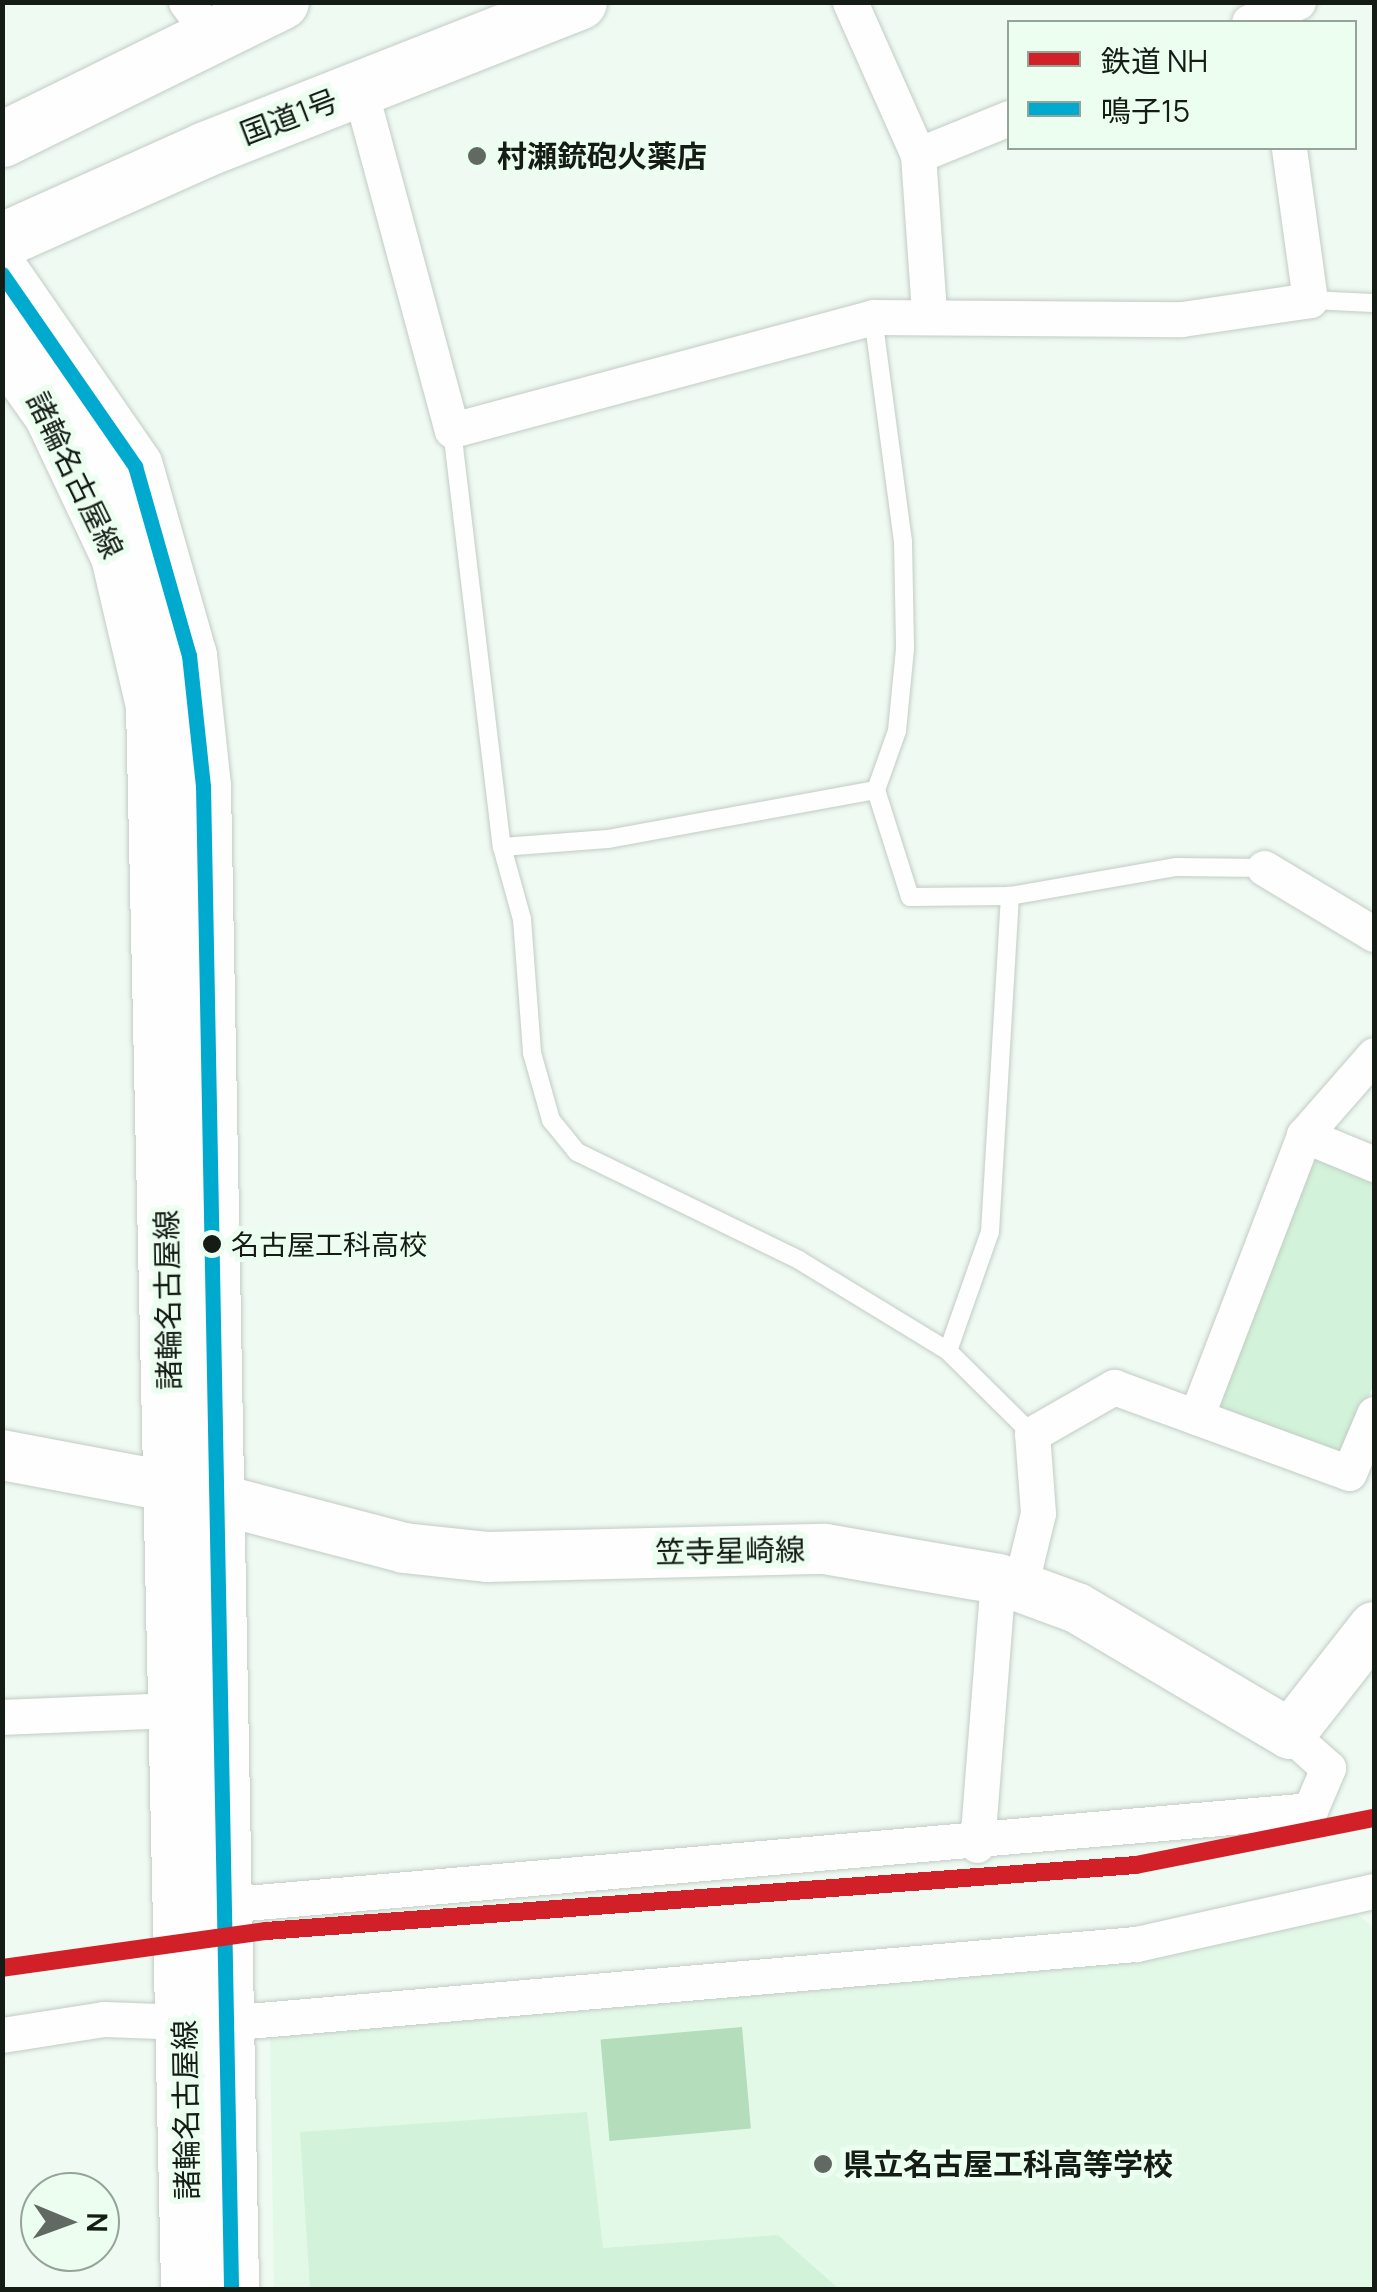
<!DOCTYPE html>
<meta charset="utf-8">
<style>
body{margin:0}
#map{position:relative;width:1377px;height:2292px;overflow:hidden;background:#effaf2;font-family:Manrope,"Noto Sans JP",sans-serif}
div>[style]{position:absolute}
.built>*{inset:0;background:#e3f9e8}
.green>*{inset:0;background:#d2f2d9}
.water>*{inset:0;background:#b3ddbb;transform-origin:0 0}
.roads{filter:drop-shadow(0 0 2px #c2ccc5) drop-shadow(0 0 2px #c2ccc5)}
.lane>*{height:18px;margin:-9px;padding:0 9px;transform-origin:9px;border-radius:9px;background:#fdfefd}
.street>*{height:35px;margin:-17.5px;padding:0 17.5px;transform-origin:17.5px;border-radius:17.5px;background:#fdfefd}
.secondary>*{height:50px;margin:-25px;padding:0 25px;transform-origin:25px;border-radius:25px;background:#fdfefd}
.primary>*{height:55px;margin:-27.5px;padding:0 27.5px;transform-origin:27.5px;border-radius:27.5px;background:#fdfefd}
.highway>*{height:55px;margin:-27.5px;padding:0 27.5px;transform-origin:27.5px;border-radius:27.5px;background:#fdfefd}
.bus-1>*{height:15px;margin:-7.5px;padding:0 7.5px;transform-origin:7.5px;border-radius:7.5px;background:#00a9ce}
.rail-1>*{height:18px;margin:-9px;padding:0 9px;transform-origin:9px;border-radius:9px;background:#d12027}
.dots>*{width:28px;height:28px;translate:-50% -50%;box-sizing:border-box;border:5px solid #ebfeef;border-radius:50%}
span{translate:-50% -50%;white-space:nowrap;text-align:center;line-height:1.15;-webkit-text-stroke:10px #ebfeef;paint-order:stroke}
.bus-label{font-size:28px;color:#141c15}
.left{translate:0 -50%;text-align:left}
.street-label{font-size:30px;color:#141c15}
.poi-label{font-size:30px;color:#141c15;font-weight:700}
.frame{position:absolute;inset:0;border:5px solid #141c15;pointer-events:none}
.legend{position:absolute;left:1007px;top:20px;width:350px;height:130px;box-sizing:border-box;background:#ebfeef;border:2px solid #95a498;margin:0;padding:12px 18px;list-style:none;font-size:30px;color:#141c15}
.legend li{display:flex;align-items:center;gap:20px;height:50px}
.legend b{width:50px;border:2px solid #95a498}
.north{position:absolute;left:20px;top:2172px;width:100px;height:100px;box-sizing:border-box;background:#ebfeef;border:2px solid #95a498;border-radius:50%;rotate:91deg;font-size:28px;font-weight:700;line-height:40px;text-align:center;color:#141c15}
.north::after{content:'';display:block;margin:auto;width:35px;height:45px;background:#616a62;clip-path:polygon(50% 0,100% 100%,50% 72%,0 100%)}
</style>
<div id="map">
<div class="built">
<div style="clip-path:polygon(1356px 1913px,1374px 1928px,1374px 2289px,274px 2289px,270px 2038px,1137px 1961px)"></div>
</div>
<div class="green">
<div style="clip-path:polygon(1321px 1154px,1374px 1175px,1374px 1384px,1346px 1449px,1330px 1454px,1219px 1414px,1209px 1401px,1304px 1164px)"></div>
<div style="clip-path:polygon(587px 2112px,603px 2248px,778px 2235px,839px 2289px,310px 2289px,300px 2132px)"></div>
</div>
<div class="water">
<div style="left:742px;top:2027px;width:102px;height:142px;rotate:85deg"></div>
</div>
<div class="roads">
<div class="lane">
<div style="left:1310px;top:300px;width:64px;rotate:2.7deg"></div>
<div style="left:873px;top:317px;width:226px;rotate:82.4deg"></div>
<div style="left:903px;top:541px;width:108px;rotate:88.9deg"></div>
<div style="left:905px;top:649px;width:82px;rotate:95.6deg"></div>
<div style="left:897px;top:731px;width:63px;rotate:109.6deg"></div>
<div style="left:876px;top:790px;width:112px;rotate:72.4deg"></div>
<div style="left:910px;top:897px;width:100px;rotate:-0.6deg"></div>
<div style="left:1010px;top:896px;width:169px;rotate:-9.9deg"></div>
<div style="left:1177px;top:867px;width:87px;rotate:0.7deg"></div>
<div style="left:452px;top:430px;width:420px;rotate:83.2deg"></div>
<div style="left:502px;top:847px;width:75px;rotate:74.5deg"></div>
<div style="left:522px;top:919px;width:134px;rotate:85.7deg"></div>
<div style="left:532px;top:1053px;width:70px;rotate:74.2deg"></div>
<div style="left:551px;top:1120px;width:41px;rotate:50.9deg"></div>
<div style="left:577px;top:1152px;width:247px;rotate:25.9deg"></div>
<div style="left:799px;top:1260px;width:175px;rotate:31.4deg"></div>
<div style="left:948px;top:1351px;width:118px;rotate:44.7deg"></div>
<div style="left:502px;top:847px;width:106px;rotate:-4.3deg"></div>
<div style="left:608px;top:839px;width:272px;rotate:-10.4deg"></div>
<div style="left:948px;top:1351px;width:126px;rotate:-70.6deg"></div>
<div style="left:990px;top:1232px;width:337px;rotate:-86.6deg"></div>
</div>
<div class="street">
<div style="left:186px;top:2px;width:38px;rotate:53deg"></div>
<div style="left:850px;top:2px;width:167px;rotate:66deg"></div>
<div style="left:918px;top:155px;width:158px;rotate:86deg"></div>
<div style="left:1249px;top:22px;width:53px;rotate:-22.2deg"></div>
<div style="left:360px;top:90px;width:352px;rotate:74.9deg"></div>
<div style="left:452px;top:430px;width:436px;rotate:-15deg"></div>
<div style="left:873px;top:317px;width:309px;rotate:0.4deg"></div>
<div style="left:1182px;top:319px;width:129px;rotate:-8.4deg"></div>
<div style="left:1310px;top:300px;width:153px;rotate:-97.9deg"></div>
<div style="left:918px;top:155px;width:98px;rotate:-22.1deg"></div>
<div style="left:1264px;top:868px;width:128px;rotate:31deg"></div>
<div style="left:1304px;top:1135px;width:76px;rotate:22.5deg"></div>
<div style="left:1196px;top:1417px;width:302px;rotate:-69deg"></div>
<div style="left:1304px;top:1135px;width:106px;rotate:-48.8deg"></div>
<div style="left:1020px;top:1587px;width:76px;rotate:-76.3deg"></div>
<div style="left:1038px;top:1513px;width:79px;rotate:-94.3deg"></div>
<div style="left:1032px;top:1434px;width:95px;rotate:-29.8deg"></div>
<div style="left:1114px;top:1387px;width:250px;rotate:20.1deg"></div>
<div style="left:1349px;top:1473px;width:64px;rotate:-67deg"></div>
<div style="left:2px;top:1717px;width:173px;rotate:-2.3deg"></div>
<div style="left:977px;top:1845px;width:267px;rotate:-85.5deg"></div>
<div style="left:223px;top:1905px;width:1091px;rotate:-4.99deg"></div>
<div style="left:1310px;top:1810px;width:46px;rotate:-66.8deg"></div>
<div style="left:1328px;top:1768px;width:51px;rotate:-138.2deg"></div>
<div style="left:225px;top:2023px;width:914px;rotate:-4.96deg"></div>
<div style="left:1136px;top:1944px;width:244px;rotate:-12.6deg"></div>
<div style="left:2px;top:2035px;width:103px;rotate:-8.9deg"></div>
<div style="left:104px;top:2019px;width:82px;rotate:2.1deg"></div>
</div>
<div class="secondary">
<div style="left:2px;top:1455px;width:173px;rotate:10.7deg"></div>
<div style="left:172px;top:1487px;width:240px;rotate:14.7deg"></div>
<div style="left:404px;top:1548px;width:83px;rotate:6.2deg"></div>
<div style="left:487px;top:1557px;width:338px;rotate:-1.4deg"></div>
<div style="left:825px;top:1549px;width:176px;rotate:9.8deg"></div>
<div style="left:998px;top:1579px;width:84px;rotate:20.2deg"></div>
<div style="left:1077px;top:1608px;width:247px;rotate:30.6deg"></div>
<div style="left:1290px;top:1734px;width:136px;rotate:-51.9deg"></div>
</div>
<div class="primary">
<div style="left:2px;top:273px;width:234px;rotate:55.4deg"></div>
<div style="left:135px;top:466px;width:197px;rotate:74.1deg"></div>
<div style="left:189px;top:655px;width:132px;rotate:83.9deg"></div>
<div style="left:203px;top:786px;width:1504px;rotate:88.93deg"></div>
<div style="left:2px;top:345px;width:85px;rotate:54.6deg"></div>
<div style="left:51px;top:414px;width:157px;rotate:64.7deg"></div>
<div style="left:118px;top:556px;width:153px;rotate:76.8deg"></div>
<div style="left:153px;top:705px;width:1585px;rotate:88.73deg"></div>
</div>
<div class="highway">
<div style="left:2px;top:139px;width:311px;rotate:-26.2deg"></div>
<div style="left:2px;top:240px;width:222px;rotate:-24.1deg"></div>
<div style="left:205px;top:149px;width:402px;rotate:-21.5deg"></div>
</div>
</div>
<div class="bus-1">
<div style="left:2px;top:274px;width:234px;rotate:55.3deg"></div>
<div style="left:135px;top:466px;width:197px;rotate:74.1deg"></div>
<div style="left:189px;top:655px;width:132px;rotate:83.9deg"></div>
<div style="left:203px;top:786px;width:1504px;rotate:88.93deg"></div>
</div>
<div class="rail-1">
<div style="left:2px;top:1968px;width:267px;rotate:-8deg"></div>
<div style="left:266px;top:1931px;width:872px;rotate:-4.34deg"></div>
<div style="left:1136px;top:1865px;width:243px;rotate:-11.2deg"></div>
</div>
<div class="dots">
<div style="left:477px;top:156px;background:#616a62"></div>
<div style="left:212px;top:1244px;background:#141c15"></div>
<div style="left:823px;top:2164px;background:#616a62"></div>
</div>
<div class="bus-label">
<span class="left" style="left:231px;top:1244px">名古屋工科高校</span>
</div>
<div class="street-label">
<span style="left:289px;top:117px;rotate:-21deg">国道1号</span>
<span style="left:75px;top:475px;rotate:64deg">諸輪名古屋線</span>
<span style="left:168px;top:1300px;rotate:-91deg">諸輪名古屋線</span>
<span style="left:730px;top:1551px;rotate:-1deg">笠寺星崎線</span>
<span style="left:186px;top:2110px;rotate:-91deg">諸輪名古屋線</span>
</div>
<div class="poi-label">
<span class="left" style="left:497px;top:156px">村瀬銃砲火薬店</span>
<span class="left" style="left:843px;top:2164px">県立名古屋工科高等学校</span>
</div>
<div class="frame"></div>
<ul class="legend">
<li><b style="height:12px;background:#d12027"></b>鉄道 NH</li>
<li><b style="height:12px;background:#00a9ce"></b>鳴子15</li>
</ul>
<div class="north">N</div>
</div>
